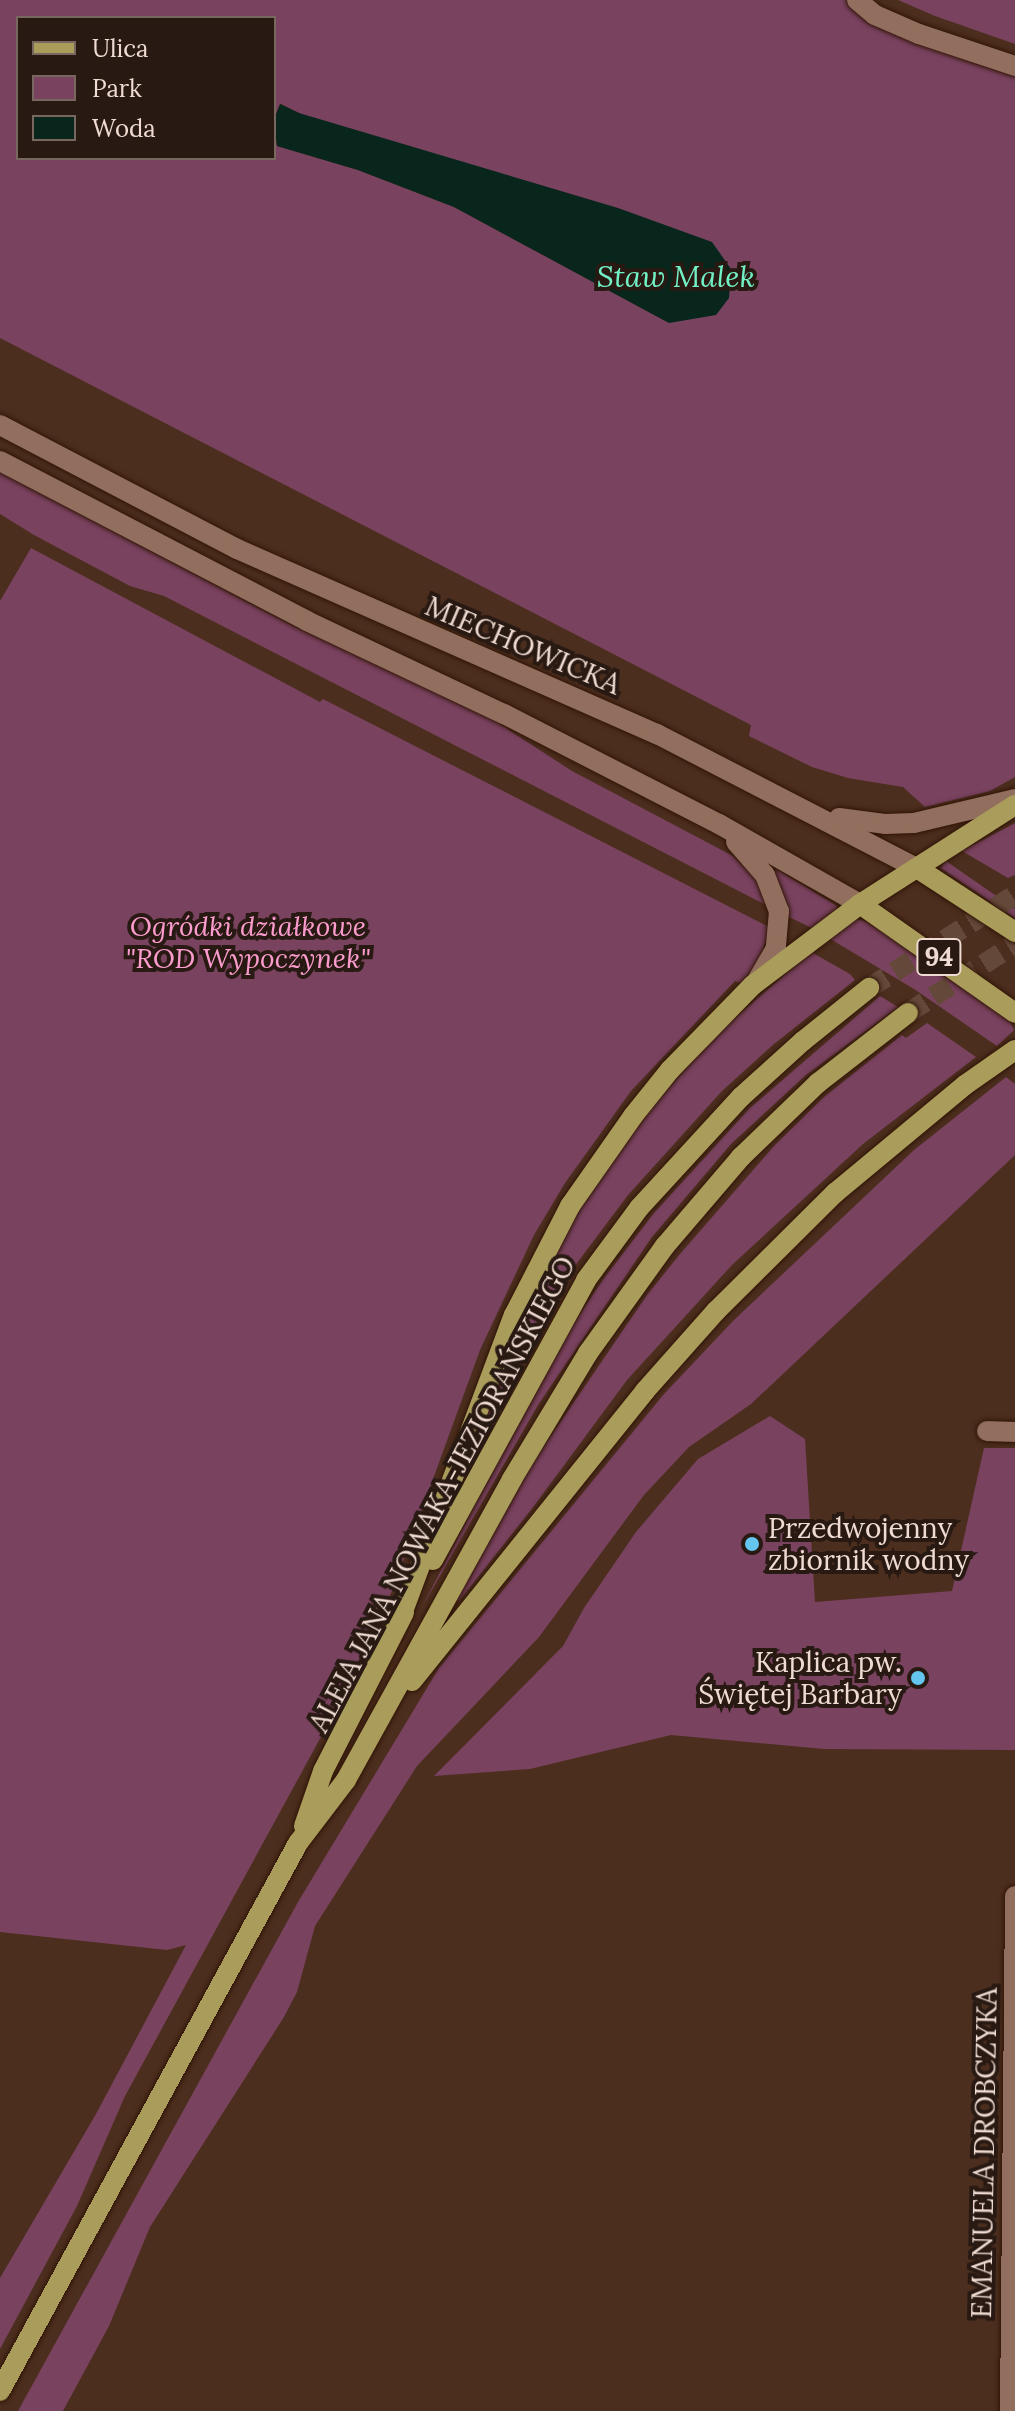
<!DOCTYPE html>
<meta charset="utf-8">
<style>
body{margin:0}
#map{position:relative;width:1015px;height:2411px;overflow:hidden;background:#4c2e1e;font-family:Lora,serif}
div>[style]{position:absolute}
.green>*{inset:0;background:#79425f}
.water>*{inset:0;background:#08261c}
.primary-tunnel>*{height:20px;margin-top:-10px;transform-origin:0;background:repeating-linear-gradient(90deg,#644839 0 20px,transparent 0 30px)}
.roads{filter:drop-shadow(0 0 2px #301506) drop-shadow(0 0 2px #301506)}
.street>*{height:20px;margin:-10px;padding:0 10px;transform-origin:10px;border-radius:10px;background:#916e5d}
.secondary>*{height:20px;margin:-10px;padding:0 10px;transform-origin:10px;border-radius:10px;background:#916e5d}
.primary>*{height:20px;margin:-10px;padding:0 10px;transform-origin:10px;border-radius:10px;background:#aa9c5a}
.dots>*{width:22px;height:22px;translate:-50% -50%;box-sizing:border-box;border:4px solid #281a13;border-radius:50%}
span{translate:-50% -50%;white-space:nowrap;text-align:center;line-height:1.15;-webkit-text-stroke:8px #281a13;paint-order:stroke}
.shield-label span{padding:2px 6px;background:#281a13;border:2px solid;border-radius:6px;-webkit-text-stroke-width:0}
.shield-label{font-size:26px;color:#efdbd1;font-weight:700}
.street-label{font-size:28px;color:#efdbd1}
.park-label{font-size:28px;color:#fc9bcd;font-style:italic}
.poi-label{font-size:28px;color:#efdbd1}
.left{translate:0 -50%;text-align:left}
.right{translate:-100% -50%;text-align:right}
.water-label{font-size:30px;color:#72f1c6;font-style:italic}
.legend{position:absolute;left:16px;top:16px;width:260px;height:144px;box-sizing:border-box;background:#281a13;border:2px solid #78675f;margin:0;padding:10px 14px;list-style:none;font-size:24px;color:#efdbd1}
.legend li{display:flex;align-items:center;gap:16px;height:40px}
.legend b{width:40px;border:2px solid #78675f}
</style>
<div id="map">
<div class="green">
<div style="clip-path:polygon(evenodd,0 0,852px 0,1015px 69px,1015px 777px,990px 791px,925px 807px,903px 787px,848px 778px,812px 767px,749px 736px,751px 725px,0 338px,0 0,18px 18px,274px 18px,274px 119px,281px 104px,299px 113px,669px 323px,454px 207px,358px 170px,277px 146px,274px 131px,274px 158px,18px 158px,18px 18px)"></div>
<div style="clip-path:polygon(898px 0,1015px 0,1015px 44px,935px 16px)"></div>
<div style="clip-path:polygon(0 472px,289px 624px,492px 719px,572px 771px,733px 856px,756px 879px,770px 907px,164px 596px,130px 586px,34px 535px,0 514px)"></div>
<div style="clip-path:polygon(31px 548px,320px 702px,323px 699px,771px 928px,754px 971px,741px 983px,735px 981px,631px 1091px,565px 1183px,534px 1235px,480px 1350px,393px 1589px,340px 1702px,125px 2096px,77px 2206px,0 2349px,0 2278px,96px 2114px,186px 1945px,167px 1950px,0 1932px,0 601px)"></div>
<div style="clip-path:polygon(1015px 823px,1015px 875px,1008px 878px,962px 851px)"></div>
<div style="clip-path:polygon(946px 861px,1015px 909px,1015px 918px,941px 868px)"></div>
<div style="clip-path:polygon(776px 869px,837px 906px,837px 910px,812px 928px,787px 916px,772px 873px)"></div>
<div style="clip-path:polygon(853px 919px,865px 921px,928px 962px,1010px 1022px,1014px 1030px,997px 1046px,914px 989px,827px 937px)"></div>
<div style="clip-path:polygon(811px 952px,850px 974px,855px 980px,774px 1044px,722px 1091px,628px 1195px,559px 1287px,474px 1451px,523px 1316px,575px 1216px,615px 1155px,670px 1086px,726px 1026px)"></div>
<div style="clip-path:polygon(880px 996px,898px 1007px,806px 1075px,731px 1144px,652px 1237px,538px 1405px,422px 1607px,556px 1349px,605px 1277px,654px 1213px,750px 1108px)"></div>
<div style="clip-path:polygon(927px 1023px,976px 1057px,863px 1144px,732px 1265px,627px 1380px,531px 1510px,459px 1601px,454px 1598px,487px 1537px,540px 1452px,647px 1295px,680px 1254px,774px 1146px,824px 1097px,902px 1035px,906px 1038px)"></div>
<div style="clip-path:polygon(1006px 1077px,1015px 1084px,1015px 1155px,751px 1404px,689px 1447px,644px 1495px,539px 1637px,417px 1766px,315px 1926px,297px 1992px,284px 2017px,150px 2227px,109px 2326px,63px 2411px,18px 2411px,298px 1902px,439px 1668px,664px 1394px,734px 1320px,914px 1150px)"></div>
<div style="clip-path:polygon(770px 1416px,805px 1439px,815px 1602px,952px 1591px,984px 1448px,1015px 1448px,1015px 1750px,824px 1749px,671px 1735px,530px 1769px,434px 1776px,563px 1646px,584px 1608px,636px 1532px,698px 1459px)"></div>
</div>
<div class="water">
<div style="clip-path:polygon(280px 104px,299px 113px,618px 208px,712px 242px,731px 269px,729px 298px,716px 315px,669px 323px,454px 207px,358px 170px,277px 146px,274px 119px)"></div>
</div>
<div class="primary-tunnel">
<div style="left:869px;top:988px;width:173px;rotate:-32.5deg"></div>
<div style="left:908px;top:1013px;width:127px;rotate:-32.8deg"></div>
</div>
<div class="roads">
<div class="street">
<div style="left:857px;top:0;width:23px;rotate:40deg"></div>
<div style="left:875px;top:15px;width:48px;rotate:23.4deg"></div>
<div style="left:919px;top:34px;width:101px;rotate:18.4deg"></div>
<div style="left:987px;top:1431px;width:28px;rotate:2deg"></div>
<div style="left:1010px;top:2411px;width:515px;rotate:-89.44deg"></div>
</div>
<div class="secondary">
<div style="left:0;top:425px;width:267px;rotate:27.6deg"></div>
<div style="left:237px;top:549px;width:459px;rotate:23.8deg"></div>
<div style="left:657px;top:734px;width:292px;rotate:27.3deg"></div>
<div style="left:0;top:461px;width:346px;rotate:27.5deg"></div>
<div style="left:307px;top:621px;width:218px;rotate:25.3deg"></div>
<div style="left:504px;top:714px;width:242px;rotate:27.1deg"></div>
<div style="left:719px;top:824px;width:162px;rotate:29.6deg"></div>
<div style="left:839px;top:818px;width:46px;rotate:7.4deg"></div>
<div style="left:885px;top:824px;width:29px;rotate:-2deg"></div>
<div style="left:914px;top:823px;width:104px;rotate:-13.4deg"></div>
<div style="left:736px;top:842px;width:44px;rotate:48.7deg"></div>
<div style="left:765px;top:875px;width:39px;rotate:69deg"></div>
<div style="left:779px;top:911px;width:37px;rotate:95deg"></div>
<div style="left:776px;top:948px;width:39px;rotate:120deg"></div>
</div>
<div class="primary">
<div style="left:917px;top:868px;width:117px;rotate:33.1deg"></div>
<div style="left:860px;top:904px;width:189px;rotate:35.1deg"></div>
<div style="left:433px;top:1560px;width:319px;rotate:-61.3deg"></div>
<div style="left:586px;top:1280px;width:89px;rotate:-53.6deg"></div>
<div style="left:639px;top:1208px;width:151px;rotate:-47.4deg"></div>
<div style="left:741px;top:1097px;width:84px;rotate:-42.1deg"></div>
<div style="left:803px;top:1041px;width:85px;rotate:-38.8deg"></div>
<div style="left:399px;top:1622px;width:328px;rotate:-69.5deg"></div>
<div style="left:514px;top:1315px;width:123px;rotate:-62.8deg"></div>
<div style="left:570px;top:1206px;width:110px;rotate:-55deg"></div>
<div style="left:633px;top:1116px;width:59px;rotate:-51.2deg"></div>
<div style="left:670px;top:1070px;width:119px;rotate:-45.7deg"></div>
<div style="left:753px;top:985px;width:134px;rotate:-37.1deg"></div>
<div style="left:860px;top:904px;width:184px;rotate:-32.6deg"></div>
<div style="left:412px;top:1681px;width:372px;rotate:-51.2deg"></div>
<div style="left:645px;top:1391px;width:107px;rotate:-48.4deg"></div>
<div style="left:716px;top:1311px;width:168px;rotate:-44.8deg"></div>
<div style="left:835px;top:1193px;width:169px;rotate:-39.7deg"></div>
<div style="left:965px;top:1085px;width:61px;rotate:-35deg"></div>
<div style="left:304px;top:1826px;width:58px;rotate:-70.9deg"></div>
<div style="left:323px;top:1771px;width:178px;rotate:-62.9deg"></div>
<div style="left:0;top:2391px;width:624px;rotate:-61.46deg"></div>
<div style="left:298px;top:1843px;width:79px;rotate:-52.7deg"></div>
<div style="left:346px;top:1780px;width:344px;rotate:-61.1deg"></div>
<div style="left:512px;top:1479px;width:147px;rotate:-58.9deg"></div>
<div style="left:588px;top:1353px;width:132px;rotate:-54.3deg"></div>
<div style="left:665px;top:1246px;width:117px;rotate:-49.5deg"></div>
<div style="left:741px;top:1157px;width:107px;rotate:-43.9deg"></div>
<div style="left:818px;top:1083px;width:114px;rotate:-37.9deg"></div>
</div>
</div>
<div class="dots">
<div style="left:752px;top:1544px;background:#64c5ee"></div>
<div style="left:918px;top:1678px;background:#64c5ee"></div>
</div>
<div class="shield-label">
<span style="left:939px;top:957px">94</span>
</div>
<div class="street-label">
<span style="left:523px;top:645px;rotate:23deg">MIECHOWICKA</span>
<span style="left:442px;top:1494px;rotate:-62deg">ALEJA JANA NOWAKA-JEZIORAŃSKIEGO</span>
<span style="left:984px;top:2153px;rotate:-89deg">EMANUELA DROBCZYKA</span>
</div>
<div class="park-label">
<span style="left:248px;top:942px">Ogródki działkowe<br>"ROD Wypoczynek"</span>
</div>
<div class="poi-label">
<span class="left" style="left:768px;top:1544px">Przedwojenny<br>zbiornik wodny</span>
<span class="right" style="left:902px;top:1678px">Kaplica pw.<br>Świętej Barbary</span>
</div>
<div class="water-label">
<span style="left:676px;top:276px">Staw Malek</span>
</div>
<ul class="legend">
<li><b style="height:10px;background:#aa9c5a"></b>Ulica</li>
<li><b style="height:22px;background:#79425f"></b>Park</li>
<li><b style="height:22px;background:#08261c"></b>Woda</li>
</ul>
</div>
